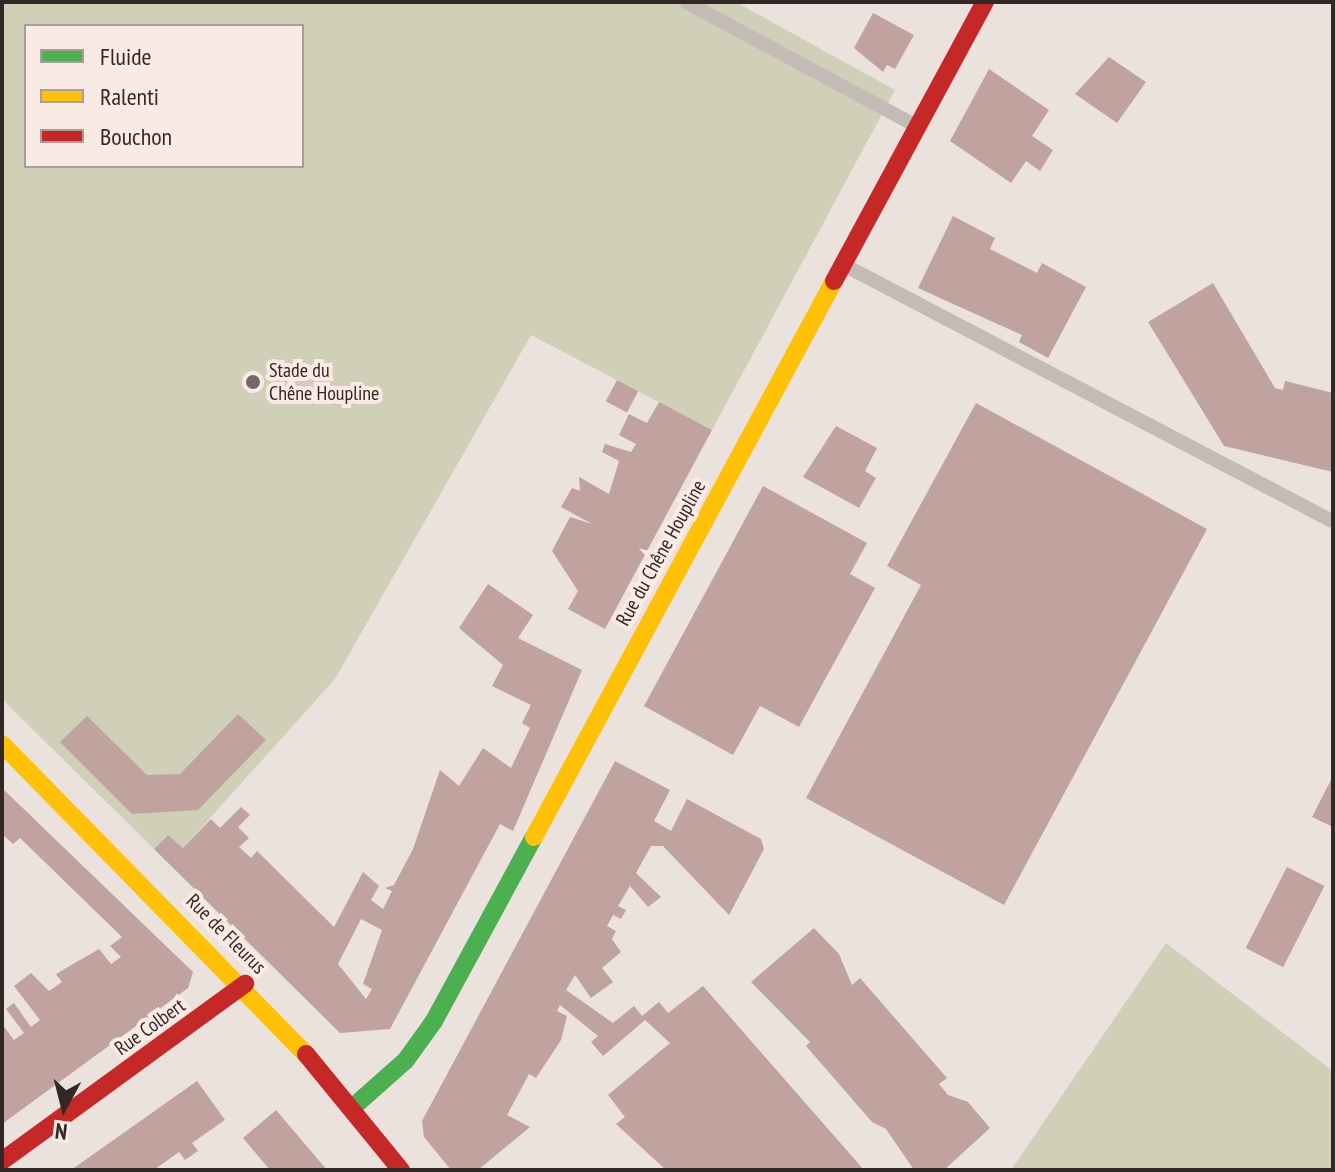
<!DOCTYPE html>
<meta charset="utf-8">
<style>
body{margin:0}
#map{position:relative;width:1335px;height:1172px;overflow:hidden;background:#ebe2de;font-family:"PT Sans Narrow",sans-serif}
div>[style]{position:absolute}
.green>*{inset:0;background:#d0cfb8}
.building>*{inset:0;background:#c0a29f;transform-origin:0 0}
.lane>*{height:14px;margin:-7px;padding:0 7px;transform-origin:7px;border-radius:7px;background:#c4bbb7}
.fast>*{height:18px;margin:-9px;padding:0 9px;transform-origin:9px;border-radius:9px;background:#4caf50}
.slow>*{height:18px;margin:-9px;padding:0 9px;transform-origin:9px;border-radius:9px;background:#ffc107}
.jam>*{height:18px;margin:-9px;padding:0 9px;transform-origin:9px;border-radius:9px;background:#c62828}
.dots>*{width:22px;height:22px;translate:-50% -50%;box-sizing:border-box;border:4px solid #f9ebe4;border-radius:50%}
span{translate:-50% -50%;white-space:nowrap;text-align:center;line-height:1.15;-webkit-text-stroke:8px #f9ebe4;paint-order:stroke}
.poi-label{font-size:20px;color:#342826}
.left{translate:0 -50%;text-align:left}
.street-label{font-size:20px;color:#342826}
.frame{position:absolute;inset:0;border:4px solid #342826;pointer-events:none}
.legend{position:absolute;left:24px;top:24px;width:280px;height:144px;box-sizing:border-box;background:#f9ebe4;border:2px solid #aa9d98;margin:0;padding:10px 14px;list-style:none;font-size:24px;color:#342826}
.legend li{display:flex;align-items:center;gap:16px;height:40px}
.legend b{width:40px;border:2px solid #aa9d98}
.north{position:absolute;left:24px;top:1068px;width:80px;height:80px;-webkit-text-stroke:6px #f9ebe4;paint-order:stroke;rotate:187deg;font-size:22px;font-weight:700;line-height:32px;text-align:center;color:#342826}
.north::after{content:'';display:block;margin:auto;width:28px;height:36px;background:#342826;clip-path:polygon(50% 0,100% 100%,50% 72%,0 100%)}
</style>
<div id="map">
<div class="green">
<div style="clip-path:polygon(evenodd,2px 2px,736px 2px,895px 90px,712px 430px,531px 335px,335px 679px,183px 848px,168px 835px,154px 849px,2px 699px,2px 2px,26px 26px,302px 26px,302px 166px,26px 166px,26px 26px)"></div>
<div style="clip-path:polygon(1166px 943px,1333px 1071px,1333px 1170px,1011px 1170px)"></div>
</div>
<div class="building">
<div style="clip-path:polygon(873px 13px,914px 35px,895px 69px,887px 65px,883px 72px,854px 48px)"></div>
<div style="clip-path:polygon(1109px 57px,1146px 82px,1117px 123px,1075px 94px)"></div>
<div style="clip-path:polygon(989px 69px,1049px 110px,1032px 136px,1053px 150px,1040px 171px,1026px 161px,1011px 183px,950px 141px)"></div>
<div style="clip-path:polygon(953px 216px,995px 238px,990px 249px,1037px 273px,1042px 263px,1086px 287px,1048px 358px,1019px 342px,1022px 335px,918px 288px)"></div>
<div style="clip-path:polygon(1213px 283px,1275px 388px,1283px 390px,1285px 381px,1333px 393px,1333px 472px,1224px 446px,1148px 322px)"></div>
<div style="left:617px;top:380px;width:24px;height:24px;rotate:28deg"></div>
<div style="clip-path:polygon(659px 402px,712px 430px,605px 629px,568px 609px,578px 591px,552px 551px,570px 517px,592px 524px,561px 507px,572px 488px,580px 491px,579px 477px,609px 494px,619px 461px,602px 452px,605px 444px,631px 452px,636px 444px,619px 435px,629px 414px,647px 423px)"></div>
<div style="clip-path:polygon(976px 403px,1207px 529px,1004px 905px,806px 798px,921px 585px,887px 566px)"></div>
<div style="clip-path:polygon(836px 426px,877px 448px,865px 471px,876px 478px,859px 508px,803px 477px)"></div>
<div style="clip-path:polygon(763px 486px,867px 543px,850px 574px,875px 588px,799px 727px,760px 706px,733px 755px,644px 706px)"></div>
<div style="clip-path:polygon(evenodd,488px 584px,533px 615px,518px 638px,582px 670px,513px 831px,500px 824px,390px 1029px,340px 1033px,154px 849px,168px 835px,183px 848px,211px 819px,220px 828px,241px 807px,250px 815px,238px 827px,249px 838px,239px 847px,251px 858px,257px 851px,334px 927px,363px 872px,379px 886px,371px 900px,383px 909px,392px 891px,385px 888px,394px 885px,413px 849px,440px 770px,459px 786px,483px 748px,511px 768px,530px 728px,522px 723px,531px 705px,492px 686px,503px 665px,459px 628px,488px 584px,361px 919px,382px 930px,363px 984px,372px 989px,366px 999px,338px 964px,361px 919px)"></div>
<div style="clip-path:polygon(238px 714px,266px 740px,198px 810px,132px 814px,60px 742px,87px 716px,147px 775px,180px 774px)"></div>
<div style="clip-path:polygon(615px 761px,670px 790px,654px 821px,671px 831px,687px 799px,761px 839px,764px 849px,729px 915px,663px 846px,651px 846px,636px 873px,661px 897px,648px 907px,630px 886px,618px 906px,626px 910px,621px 919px,613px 915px,607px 926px,616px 931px,612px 939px,621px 952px,602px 968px,613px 982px,591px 998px,575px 975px,566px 990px,613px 1023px,634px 1006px,642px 1016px,659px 1002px,668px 1013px,703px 986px,864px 1170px,666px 1170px,616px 1124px,625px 1117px,608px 1095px,670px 1043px,645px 1020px,603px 1056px,591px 1042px,598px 1036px,560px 1005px,557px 1011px,567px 1016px,561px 1040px,536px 1078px,529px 1074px,507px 1115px,530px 1127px,478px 1170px,451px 1170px,424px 1137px,422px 1121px)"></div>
<div style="clip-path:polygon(1333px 776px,1333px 827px,1312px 817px)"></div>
<div style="clip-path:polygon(2px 788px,193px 972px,188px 988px,2px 1124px,2px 1024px,14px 1040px,24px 1033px,6px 1009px,14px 1003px,31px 1027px,40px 1020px,14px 986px,31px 973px,49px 991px,62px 982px,56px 974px,99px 949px,111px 964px,121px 957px,110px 946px,122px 937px,20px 838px,13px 844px,2px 834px)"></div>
<div style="left:1287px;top:867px;width:42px;height:91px;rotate:27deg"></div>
<div style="clip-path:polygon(814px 928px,839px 954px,852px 985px,860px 978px,947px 1078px,939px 1084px,948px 1095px,968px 1102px,990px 1128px,944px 1170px,914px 1170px,886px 1129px,872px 1122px,806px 1046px,810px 1042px,751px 982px)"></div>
<div style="clip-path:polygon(197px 1081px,225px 1120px,192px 1143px,198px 1151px,185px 1160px,179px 1152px,154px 1170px,71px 1170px)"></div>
<div style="clip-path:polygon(276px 1110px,327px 1170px,270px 1170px,243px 1138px)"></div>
</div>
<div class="lane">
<div style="left:686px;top:2px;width:264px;rotate:28.3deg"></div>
<div style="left:844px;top:265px;width:551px;rotate:27.68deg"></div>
</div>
<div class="fast">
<div style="left:352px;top:1108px;width:72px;rotate:-41.6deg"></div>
<div style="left:406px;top:1060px;width:48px;rotate:-54.3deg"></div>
<div style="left:434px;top:1021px;width:209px;rotate:-61.5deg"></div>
</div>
<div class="slow">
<div style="left:2px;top:744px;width:434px;rotate:45.6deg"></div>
<div style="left:534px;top:837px;width:632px;rotate:-61.65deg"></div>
</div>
<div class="jam">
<div style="left:834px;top:281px;width:317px;rotate:-61.6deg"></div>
<div style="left:306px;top:1054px;width:150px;rotate:50.7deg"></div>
<div style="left:2px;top:1161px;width:301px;rotate:-36.1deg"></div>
</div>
<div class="dots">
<div style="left:253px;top:382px;background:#746966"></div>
</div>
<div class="poi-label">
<span class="left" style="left:269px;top:382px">Stade du<br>Chêne Houpline</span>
</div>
<div class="street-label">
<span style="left:661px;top:553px;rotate:-61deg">Rue du Chêne Houpline</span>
<span style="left:226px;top:934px;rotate:45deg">Rue de Fleurus</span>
<span style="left:150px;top:1027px;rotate:-36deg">Rue Colbert</span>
</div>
<div class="frame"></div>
<ul class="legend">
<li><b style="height:10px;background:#4caf50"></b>Fluide</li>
<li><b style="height:10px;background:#ffc107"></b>Ralenti</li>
<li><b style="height:10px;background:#c62828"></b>Bouchon</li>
</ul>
<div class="north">N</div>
</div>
